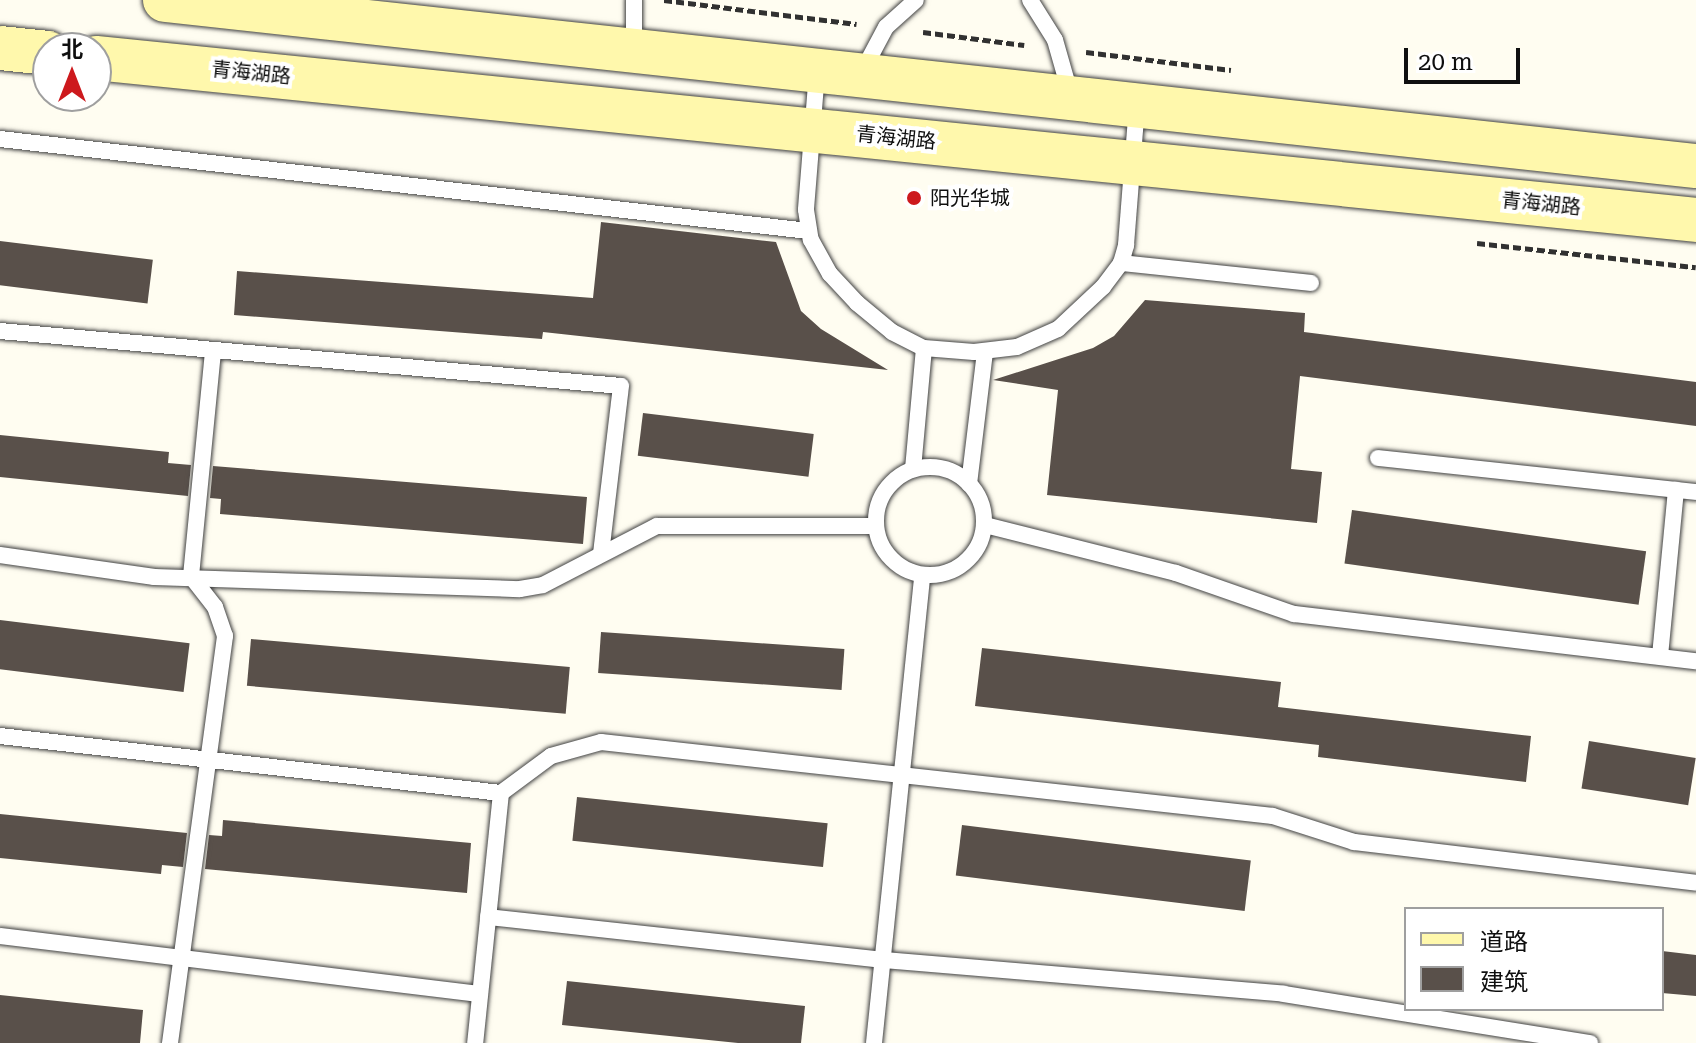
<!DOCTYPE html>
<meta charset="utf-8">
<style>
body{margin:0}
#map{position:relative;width:1696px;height:1043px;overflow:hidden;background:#fffdf1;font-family:"Roboto Serif","Noto Sans SC",serif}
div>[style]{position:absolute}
.building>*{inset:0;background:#59504a;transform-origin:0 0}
.path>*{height:5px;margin-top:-2.5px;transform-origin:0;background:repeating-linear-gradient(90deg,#313131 0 8px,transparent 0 12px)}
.roads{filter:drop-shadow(0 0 2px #424242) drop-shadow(0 0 2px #424242)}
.lane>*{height:16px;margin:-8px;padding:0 8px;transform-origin:8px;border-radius:8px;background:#fff}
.lane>.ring{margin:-8px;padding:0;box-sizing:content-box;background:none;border:16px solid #fff;border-radius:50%}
.secondary>*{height:44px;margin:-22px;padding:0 22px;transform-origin:22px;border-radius:22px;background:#fff8ac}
.dots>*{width:22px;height:22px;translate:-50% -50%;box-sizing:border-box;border:4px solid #fff;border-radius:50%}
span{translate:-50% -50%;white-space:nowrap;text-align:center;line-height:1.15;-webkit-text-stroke:8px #fff;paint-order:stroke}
.street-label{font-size:20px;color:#0f0f0f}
.poi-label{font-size:20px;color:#0f0f0f}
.left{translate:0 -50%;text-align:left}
.legend{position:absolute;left:1404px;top:907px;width:260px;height:104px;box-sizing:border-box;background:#fff;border:2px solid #9f9f9f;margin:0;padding:10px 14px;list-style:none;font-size:24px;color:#0f0f0f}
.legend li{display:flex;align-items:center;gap:16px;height:40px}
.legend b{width:40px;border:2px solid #9f9f9f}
.north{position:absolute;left:32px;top:32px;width:80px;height:80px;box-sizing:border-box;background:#fff;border:2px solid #9f9f9f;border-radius:50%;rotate:0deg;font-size:22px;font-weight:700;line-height:32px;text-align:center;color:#0f0f0f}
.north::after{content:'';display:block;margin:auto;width:28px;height:36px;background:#cd191d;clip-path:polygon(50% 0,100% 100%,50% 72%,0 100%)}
.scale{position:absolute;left:1404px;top:48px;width:116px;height:36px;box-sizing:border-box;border:4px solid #0f0f0f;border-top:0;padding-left:10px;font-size:24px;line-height:28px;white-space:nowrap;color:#0f0f0f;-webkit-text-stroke:6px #fff;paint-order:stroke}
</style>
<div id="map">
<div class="building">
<div style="clip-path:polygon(601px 222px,776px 242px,801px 311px,821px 329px,888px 370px,543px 332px,542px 339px,234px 315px,237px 271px,593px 298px)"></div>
<div style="left:0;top:241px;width:154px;height:44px;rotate:7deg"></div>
<div style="clip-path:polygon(1145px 300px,1305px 313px,1304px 332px,1696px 382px,1696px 426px,1300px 376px,1291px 469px,1322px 472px,1317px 523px,1047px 495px,1058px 390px,993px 380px,1093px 348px,1114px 336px)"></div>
<div style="left:643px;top:413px;width:172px;height:43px;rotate:7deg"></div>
<div style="clip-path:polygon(0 435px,169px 452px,168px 463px,191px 465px,188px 496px,0 477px)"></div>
<div style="clip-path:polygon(213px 466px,587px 497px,583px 544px,220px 514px,221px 499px,210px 498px)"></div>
<div style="left:1352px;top:510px;width:297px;height:54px;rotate:8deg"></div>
<div style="left:0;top:620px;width:191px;height:49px;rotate:7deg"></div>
<div style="left:601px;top:632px;width:244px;height:41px;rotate:4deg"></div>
<div style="left:251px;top:639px;width:320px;height:47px;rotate:5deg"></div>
<div style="clip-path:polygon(982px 648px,1281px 682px,1278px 707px,1531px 736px,1526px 782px,1318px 757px,1319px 745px,975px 706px)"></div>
<div style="left:1589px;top:741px;width:108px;height:48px;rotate:9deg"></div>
<div style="left:577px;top:797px;width:252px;height:44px;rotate:6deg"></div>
<div style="clip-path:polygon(0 814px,187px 833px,183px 867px,162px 865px,161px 874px,0 858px)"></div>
<div style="clip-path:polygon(223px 820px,471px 843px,467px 893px,205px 869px,209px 835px,222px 836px)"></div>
<div style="left:962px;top:825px;width:291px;height:51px;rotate:7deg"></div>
<div style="clip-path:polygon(1662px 951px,1696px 955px,1696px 996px,1662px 993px)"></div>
<div style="clip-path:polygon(567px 981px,805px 1006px,801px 1043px,738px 1043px,562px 1025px)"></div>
<div style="clip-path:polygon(0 995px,143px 1010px,140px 1043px,0 1043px)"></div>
</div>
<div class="path">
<div style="left:664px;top:0;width:194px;rotate:7.1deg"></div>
<div style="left:923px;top:32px;width:102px;rotate:7.3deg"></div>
<div style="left:1086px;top:52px;width:146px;rotate:7.1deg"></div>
<div style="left:1477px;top:243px;width:220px;rotate:6.3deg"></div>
</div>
<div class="roads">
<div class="lane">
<div style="left:634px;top:0;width:50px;rotate:90deg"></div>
<div style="left:1030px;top:0;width:47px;rotate:58deg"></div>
<div style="left:1055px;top:40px;width:58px;rotate:74.1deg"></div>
<div style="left:817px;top:72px;width:138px;rotate:94.6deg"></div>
<div style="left:806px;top:210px;width:30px;rotate:81deg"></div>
<div style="left:811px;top:240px;width:39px;rotate:61deg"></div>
<div style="left:830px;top:274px;width:40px;rotate:47deg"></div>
<div style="left:857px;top:303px;width:45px;rotate:39.6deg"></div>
<div style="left:892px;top:332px;width:36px;rotate:27deg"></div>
<div style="left:924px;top:348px;width:50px;rotate:4.6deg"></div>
<div style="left:974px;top:352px;width:43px;rotate:-6.6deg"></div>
<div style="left:1017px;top:347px;width:45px;rotate:-23.7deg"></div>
<div style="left:1058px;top:329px;width:62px;rotate:-43deg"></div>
<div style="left:1103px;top:287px;width:30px;rotate:-53deg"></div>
<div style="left:1121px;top:263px;width:19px;rotate:-74deg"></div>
<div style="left:1126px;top:245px;width:140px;rotate:-85.5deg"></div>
<div style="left:861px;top:74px;width:53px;rotate:-62deg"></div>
<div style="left:886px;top:27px;width:40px;rotate:-42deg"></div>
<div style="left:0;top:139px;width:814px;rotate:6.49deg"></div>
<div style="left:1121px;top:263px;width:191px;rotate:6deg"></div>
<div style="left:0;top:331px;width:623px;rotate:5.06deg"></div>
<div style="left:621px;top:386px;width:168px;rotate:96.8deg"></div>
<div style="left:1378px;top:458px;width:320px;rotate:6.1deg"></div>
<div class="ring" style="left:876px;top:467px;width:92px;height:92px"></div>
<div style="left:913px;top:469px;width:121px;rotate:-84.8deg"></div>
<div style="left:969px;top:484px;width:134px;rotate:-83.1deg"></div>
<div style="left:985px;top:525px;width:197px;rotate:14.1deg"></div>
<div style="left:1176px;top:573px;width:125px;rotate:19.2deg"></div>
<div style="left:1294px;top:614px;width:405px;rotate:6.7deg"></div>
<div style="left:0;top:555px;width:156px;rotate:8.1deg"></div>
<div style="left:154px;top:577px;width:366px;rotate:1.9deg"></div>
<div style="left:520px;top:589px;width:23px;rotate:-10deg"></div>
<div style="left:543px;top:585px;width:128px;rotate:-27.4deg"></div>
<div style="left:657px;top:526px;width:219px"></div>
<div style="left:1660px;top:656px;width:167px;rotate:-84.5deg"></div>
<div style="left:0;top:736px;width:504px;rotate:6.49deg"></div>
<div style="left:501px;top:793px;width:251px;rotate:95.9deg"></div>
<div style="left:501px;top:793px;width:62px;rotate:-36.5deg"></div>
<div style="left:551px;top:756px;width:52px;rotate:-15.6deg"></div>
<div style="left:601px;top:742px;width:676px;rotate:6.28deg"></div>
<div style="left:1273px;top:816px;width:85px;rotate:17.8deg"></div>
<div style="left:1354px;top:842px;width:344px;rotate:6.8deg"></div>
<div style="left:488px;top:917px;width:397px;rotate:6.2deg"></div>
<div style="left:883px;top:960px;width:402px;rotate:4.8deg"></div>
<div style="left:1284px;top:994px;width:310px;rotate:9.1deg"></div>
<div style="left:0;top:936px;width:483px;rotate:6.9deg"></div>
<div style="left:170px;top:1043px;width:411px;rotate:-82.3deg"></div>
<div style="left:225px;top:636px;width:31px;rotate:-109deg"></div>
<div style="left:215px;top:607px;width:39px;rotate:-128deg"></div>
<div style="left:191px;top:576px;width:227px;rotate:-84.4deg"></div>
<div style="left:874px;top:1043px;width:470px;rotate:-84.1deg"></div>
</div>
<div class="secondary">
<div style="left:165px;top:0;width:1540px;rotate:6.19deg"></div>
<div style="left:0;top:48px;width:48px;rotate:5.9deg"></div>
<div style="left:96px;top:58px;width:1608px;rotate:5.78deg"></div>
</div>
</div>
<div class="dots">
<div style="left:914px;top:198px;background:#cd191d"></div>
</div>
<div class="street-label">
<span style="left:251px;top:73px;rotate:6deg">青海湖路</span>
<span style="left:896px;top:138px;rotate:6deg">青海湖路</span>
<span style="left:1541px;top:204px;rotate:6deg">青海湖路</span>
</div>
<div class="poi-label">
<span class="left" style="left:930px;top:198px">阳光华城</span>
</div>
<ul class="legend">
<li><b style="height:10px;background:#fff8ac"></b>道路</li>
<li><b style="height:22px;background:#59504a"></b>建筑</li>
</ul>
<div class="north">北</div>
<div class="scale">20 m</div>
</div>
